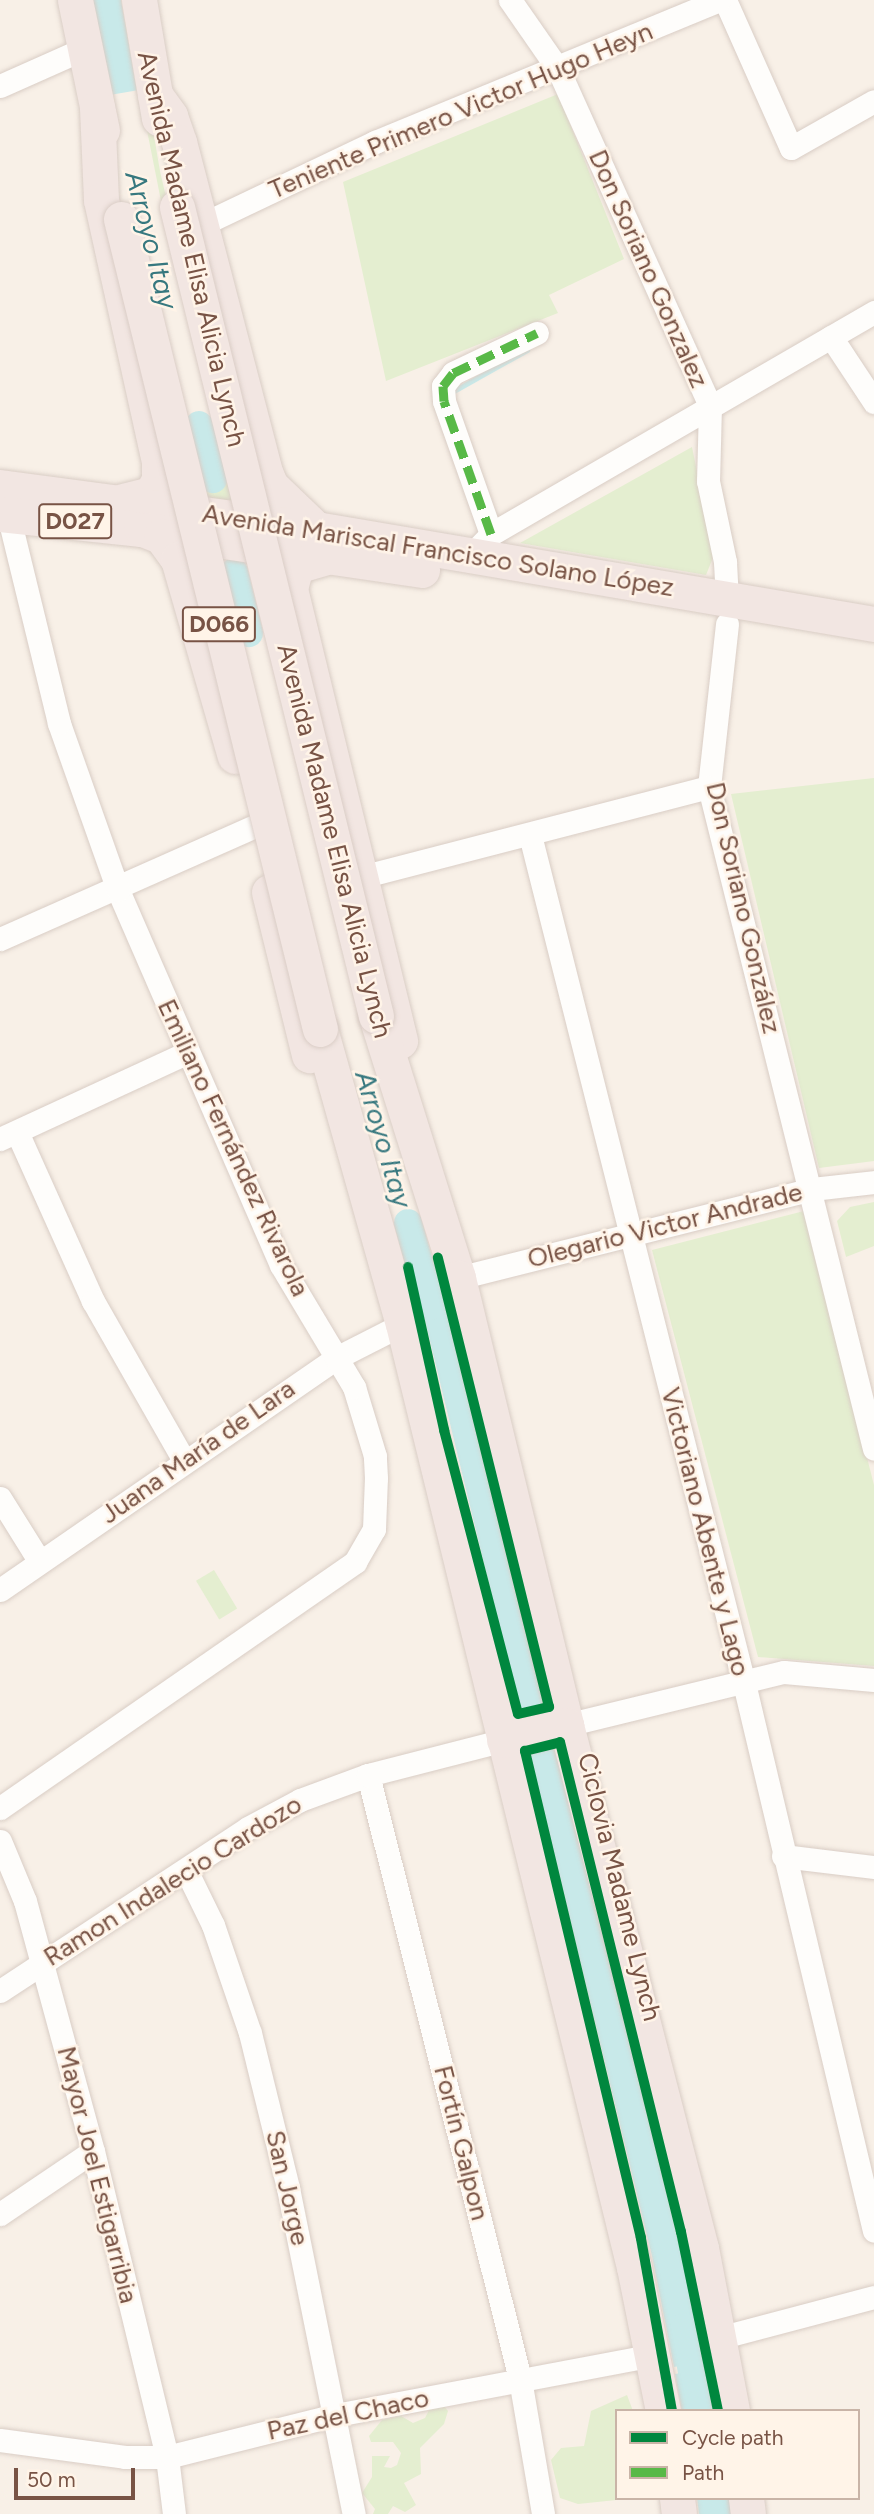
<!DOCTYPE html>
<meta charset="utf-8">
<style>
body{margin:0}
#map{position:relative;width:874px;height:2514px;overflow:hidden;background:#f8f0e7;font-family:Figtree,sans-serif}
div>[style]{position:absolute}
.green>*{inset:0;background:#e4eed0;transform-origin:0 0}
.water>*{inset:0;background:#c8e9e9}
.pier>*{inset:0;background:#f8f0e7}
.stream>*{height:4.5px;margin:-2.25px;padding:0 2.25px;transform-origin:2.25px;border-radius:2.25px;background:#c8e9e9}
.river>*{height:28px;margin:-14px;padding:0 14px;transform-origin:14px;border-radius:14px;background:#c8e9e9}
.roads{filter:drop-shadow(0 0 2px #d9cdc5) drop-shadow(0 0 2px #d9cdc5)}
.minor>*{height:23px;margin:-11.5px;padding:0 11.5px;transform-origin:11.5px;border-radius:11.5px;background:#fefdfb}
.highway>*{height:35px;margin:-17.5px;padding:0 17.5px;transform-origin:17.5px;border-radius:17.5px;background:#f2e6e2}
.bridges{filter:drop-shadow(0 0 2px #dacdc6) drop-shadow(0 0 2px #dacdc6)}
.highway-bridge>*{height:35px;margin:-17.5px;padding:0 17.5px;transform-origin:17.5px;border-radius:17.5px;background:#f2e6e2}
.quiet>*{height:9px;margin-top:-4.5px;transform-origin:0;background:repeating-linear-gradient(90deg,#58b947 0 18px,transparent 0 27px)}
.cycleway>*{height:10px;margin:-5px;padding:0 5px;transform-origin:5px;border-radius:5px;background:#00873e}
span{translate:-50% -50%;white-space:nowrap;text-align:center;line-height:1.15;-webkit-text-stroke:5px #fff4e8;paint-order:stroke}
.shield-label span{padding:2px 5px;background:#fff4e8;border:2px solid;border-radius:5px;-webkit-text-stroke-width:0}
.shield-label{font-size:24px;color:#785345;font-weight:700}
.street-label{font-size:26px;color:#785345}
.water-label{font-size:28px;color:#37787f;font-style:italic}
.legend{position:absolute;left:615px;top:2409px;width:245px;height:91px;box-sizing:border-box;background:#fff4e8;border:2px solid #c9b4a7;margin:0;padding:9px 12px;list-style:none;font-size:21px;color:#785345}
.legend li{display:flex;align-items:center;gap:14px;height:35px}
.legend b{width:35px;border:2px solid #c9b4a7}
.scale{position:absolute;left:14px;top:2468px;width:121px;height:32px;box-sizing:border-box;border:4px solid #785345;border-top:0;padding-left:9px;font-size:21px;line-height:24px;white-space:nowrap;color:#785345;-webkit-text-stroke:5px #fff4e8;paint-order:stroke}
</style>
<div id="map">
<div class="green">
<div style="clip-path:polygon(134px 20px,160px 171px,237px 505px,199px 500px,92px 51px,152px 173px,125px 22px)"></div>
<div style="clip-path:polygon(558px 94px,624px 259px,549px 295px,558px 313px,386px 381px,343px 182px)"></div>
<div style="clip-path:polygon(692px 447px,714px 555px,706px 575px,520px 543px)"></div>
<div style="clip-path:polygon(874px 778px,874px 1161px,819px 1168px,731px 794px)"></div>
<div style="clip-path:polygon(874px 1202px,874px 1246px,846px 1257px,837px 1221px,850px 1207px)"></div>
<div style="clip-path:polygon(804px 1211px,874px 1485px,874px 1666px,758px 1657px,652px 1250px)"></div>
<div style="left:214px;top:1570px;width:45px;height:21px;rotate:59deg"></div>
<div style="clip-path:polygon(627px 2395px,633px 2411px,617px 2411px,617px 2498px,626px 2499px,578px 2504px,560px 2498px,551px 2460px,561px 2448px,584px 2446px,591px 2411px)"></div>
<div style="clip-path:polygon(431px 2406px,444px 2406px,448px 2411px,444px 2424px,420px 2448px,421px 2474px,404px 2483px,416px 2505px,405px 2512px,393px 2506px,388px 2514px,373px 2514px,375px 2509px,362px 2493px,372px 2477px,372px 2456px,390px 2456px,384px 2467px,391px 2468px,397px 2465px,401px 2453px,393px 2442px,371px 2442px,369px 2436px,382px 2420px,401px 2416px,413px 2423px,425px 2418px)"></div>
</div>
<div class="water">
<div style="clip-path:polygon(92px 0,121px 0,151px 172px,147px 280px)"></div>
<div style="clip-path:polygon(435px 1264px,547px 1706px,520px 1712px,413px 1271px)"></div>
<div style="clip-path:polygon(558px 1746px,707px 2361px,679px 2366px,680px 2373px,709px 2369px,716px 2411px,682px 2411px,675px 2374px,680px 2373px,679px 2366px,674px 2367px,652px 2256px,529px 1752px)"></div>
<div style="clip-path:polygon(697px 2498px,729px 2498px,732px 2514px,699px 2514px)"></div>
</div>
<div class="pier">
<div style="clip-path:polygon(139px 90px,163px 211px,224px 462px,194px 469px,144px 281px,104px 96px)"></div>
<div style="clip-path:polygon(228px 593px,255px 597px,424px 1213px,395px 1220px,363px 1120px)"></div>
</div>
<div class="stream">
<div style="left:452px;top:392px;width:86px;rotate:-29.2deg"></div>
</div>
<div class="river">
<div style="left:199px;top:425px;width:56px;rotate:75.5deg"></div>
<div style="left:234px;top:572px;width:63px;rotate:76.2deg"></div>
<div style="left:408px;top:1223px;width:86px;rotate:74.5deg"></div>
<div style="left:684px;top:2327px;width:85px;rotate:79.9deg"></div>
</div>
<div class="roads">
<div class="minor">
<div style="left:510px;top:0;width:84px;rotate:55.2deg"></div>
<div style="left:558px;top:69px;width:370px;rotate:65.7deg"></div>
<div style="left:710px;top:406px;width:75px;rotate:91.5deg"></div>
<div style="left:708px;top:481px;width:83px;rotate:78.1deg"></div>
<div style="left:725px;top:562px;width:38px;rotate:87deg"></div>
<div style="left:725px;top:0;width:162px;rotate:66deg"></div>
<div style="left:791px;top:148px;width:95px;rotate:-29.5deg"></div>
<div style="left:0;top:86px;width:91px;rotate:-24deg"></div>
<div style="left:203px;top:224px;width:191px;rotate:-25.5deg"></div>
<div style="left:375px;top:142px;width:372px;rotate:-22.4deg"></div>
<div style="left:831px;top:337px;width:78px;rotate:56.5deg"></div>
<div style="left:491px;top:534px;width:141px;rotate:-109.5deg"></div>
<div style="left:444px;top:401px;width:15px;rotate:-94deg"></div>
<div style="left:443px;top:386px;width:16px;rotate:-52deg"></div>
<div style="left:453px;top:373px;width:93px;rotate:-25.5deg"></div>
<div style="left:470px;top:556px;width:30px;rotate:-46deg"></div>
<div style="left:491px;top:534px;width:443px;rotate:-30.1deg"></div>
<div style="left:727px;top:624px;width:164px;rotate:96.3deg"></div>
<div style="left:709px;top:787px;width:682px;rotate:76deg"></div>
<div style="left:530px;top:835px;width:870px;rotate:75.84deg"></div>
<div style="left:743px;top:1679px;width:567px;rotate:76.65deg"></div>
<div style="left:361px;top:877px;width:359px;rotate:-14.5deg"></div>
<div style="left:0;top:939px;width:277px;rotate:-23.9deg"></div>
<div style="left:17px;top:1132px;width:185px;rotate:65.8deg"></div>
<div style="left:93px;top:1301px;width:182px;rotate:60.3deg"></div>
<div style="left:0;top:1139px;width:207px;rotate:-24.8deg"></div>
<div style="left:458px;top:1278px;width:365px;rotate:-14.1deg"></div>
<div style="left:812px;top:1189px;width:62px;rotate:-6.4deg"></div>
<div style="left:0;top:1498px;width:75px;rotate:58deg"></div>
<div style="left:0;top:1590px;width:408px;rotate:-34.6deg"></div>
<div style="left:336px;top:1358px;width:75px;rotate:-26.9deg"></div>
<div style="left:566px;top:1725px;width:224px;rotate:-13.7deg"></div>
<div style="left:784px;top:1672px;width:90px;rotate:5.1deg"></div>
<div style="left:368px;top:1775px;width:623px;rotate:75.87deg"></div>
<div style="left:520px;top:2379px;width:137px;rotate:80.3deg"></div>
<div style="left:0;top:1808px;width:432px;rotate:-34.7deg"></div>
<div style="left:355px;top:1562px;width:38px;rotate:-60deg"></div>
<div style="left:374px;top:1529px;width:51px;rotate:-87.8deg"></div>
<div style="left:376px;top:1478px;width:22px;rotate:-93deg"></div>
<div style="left:375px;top:1456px;width:72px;rotate:-106.9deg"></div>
<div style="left:354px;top:1387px;width:142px;rotate:-120.9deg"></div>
<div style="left:281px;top:1265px;width:409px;rotate:-113.5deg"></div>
<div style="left:118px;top:890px;width:177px;rotate:-109.5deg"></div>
<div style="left:59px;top:723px;width:215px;rotate:-103.7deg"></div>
<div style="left:0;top:1841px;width:65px;rotate:67.4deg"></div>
<div style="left:25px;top:1901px;width:259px;rotate:74.8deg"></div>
<div style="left:93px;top:2151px;width:315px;rotate:76.4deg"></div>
<div style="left:167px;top:2457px;width:57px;rotate:83deg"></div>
<div style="left:783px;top:1856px;width:92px;rotate:6.9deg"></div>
<div style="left:187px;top:1872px;width:59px;rotate:63.9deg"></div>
<div style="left:213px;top:1925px;width:114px;rotate:71.1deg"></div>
<div style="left:250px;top:2033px;width:160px;rotate:76.2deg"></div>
<div style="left:288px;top:2188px;width:333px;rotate:78.6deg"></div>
<div style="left:0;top:1991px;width:297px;rotate:-33.3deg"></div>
<div style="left:248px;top:1828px;width:59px;rotate:-28.3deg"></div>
<div style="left:300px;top:1800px;width:72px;rotate:-20.2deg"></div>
<div style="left:368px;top:1775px;width:140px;rotate:-14.4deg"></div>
<div style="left:0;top:2214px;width:112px;rotate:-34.1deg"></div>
<div style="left:719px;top:2338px;width:160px;rotate:-14.8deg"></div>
<div style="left:0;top:2440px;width:126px;rotate:7.7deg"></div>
<div style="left:125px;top:2457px;width:42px"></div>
<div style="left:167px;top:2457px;width:174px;rotate:-14deg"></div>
<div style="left:336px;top:2415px;width:324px;rotate:-10.7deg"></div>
</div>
<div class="highway">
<div style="left:75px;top:0;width:133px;rotate:78.3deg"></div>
<div style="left:139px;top:0;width:120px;rotate:80.4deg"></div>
<div style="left:155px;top:95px;width:26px;rotate:54deg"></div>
<div style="left:170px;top:116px;width:28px;rotate:71deg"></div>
<div style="left:179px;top:142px;width:341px;rotate:75.4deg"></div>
<div style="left:265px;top:472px;width:15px;rotate:67deg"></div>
<div style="left:271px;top:486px;width:62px;rotate:43.7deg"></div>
<div style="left:97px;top:108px;width:92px;rotate:87.5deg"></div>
<div style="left:101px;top:200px;width:267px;rotate:77.5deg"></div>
<div style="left:159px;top:461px;width:19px;rotate:90deg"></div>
<div style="left:159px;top:480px;width:16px;rotate:120deg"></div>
<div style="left:151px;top:494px;width:30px;rotate:166deg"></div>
<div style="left:0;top:487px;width:319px;rotate:7.6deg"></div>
<div style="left:316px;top:529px;width:566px;rotate:9.66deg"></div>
<div style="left:0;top:514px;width:142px;rotate:6.1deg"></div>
<div style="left:141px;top:529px;width:284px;rotate:8.3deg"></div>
<div style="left:145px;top:530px;width:17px;rotate:21deg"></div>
<div style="left:161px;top:536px;width:29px;rotate:54deg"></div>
<div style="left:178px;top:559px;width:205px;rotate:73.9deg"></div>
<div style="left:327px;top:557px;width:32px;rotate:164deg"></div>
<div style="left:296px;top:566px;width:24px;rotate:105deg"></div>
<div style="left:290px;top:589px;width:465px;rotate:76.3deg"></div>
<div style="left:269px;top:892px;width:168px;rotate:76.2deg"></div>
<div style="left:376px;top:1016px;width:275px;rotate:72.6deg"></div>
<div style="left:458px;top:1278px;width:460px;rotate:76.4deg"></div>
<div style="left:566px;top:1725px;width:540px;rotate:75.53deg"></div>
<div style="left:701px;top:2248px;width:166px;rotate:79.2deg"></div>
<div style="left:320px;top:1029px;width:306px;rotate:74.3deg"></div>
<div style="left:403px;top:1324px;width:971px;rotate:76.24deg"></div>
<div style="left:634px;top:2267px;width:147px;rotate:78.6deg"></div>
<div style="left:504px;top:1740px;width:64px;rotate:-13.6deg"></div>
<div style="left:677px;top:2498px;width:16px;rotate:83deg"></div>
<div style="left:746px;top:2498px;width:16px;rotate:83deg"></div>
</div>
</div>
<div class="bridges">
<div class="highway-bridge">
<div style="left:177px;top:207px;width:833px;rotate:76.18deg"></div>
<div style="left:121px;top:219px;width:834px;rotate:76.2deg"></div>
</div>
</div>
<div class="quiet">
<div style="left:491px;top:534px;width:141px;rotate:-109.5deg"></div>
<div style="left:444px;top:401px;width:15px;rotate:-94deg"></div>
<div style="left:443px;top:386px;width:16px;rotate:-52deg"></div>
<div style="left:453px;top:373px;width:93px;rotate:-25.5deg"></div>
</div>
<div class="cycleway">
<div style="left:408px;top:1267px;width:167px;rotate:77.5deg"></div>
<div style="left:444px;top:1430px;width:293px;rotate:75.4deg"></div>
<div style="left:518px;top:1714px;width:32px;rotate:-13deg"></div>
<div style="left:549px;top:1707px;width:463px;rotate:-103.9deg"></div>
<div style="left:672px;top:2411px;width:176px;rotate:-100.2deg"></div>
<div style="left:641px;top:2238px;width:501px;rotate:-103.4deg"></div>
<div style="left:525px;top:1751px;width:36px;rotate:-14deg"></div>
<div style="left:560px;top:1742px;width:505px;rotate:76.13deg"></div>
<div style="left:681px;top:2232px;width:183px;rotate:78.3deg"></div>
</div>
<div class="shield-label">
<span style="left:75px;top:521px">D027</span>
<span style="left:219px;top:624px">D066</span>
</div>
<div class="street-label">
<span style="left:461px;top:111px;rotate:-23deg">Teniente Primero Victor Hugo Heyn</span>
<span style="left:191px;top:249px;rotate:77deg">Avenida Madame Elisa Alicia Lynch</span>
<span style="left:648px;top:269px;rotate:66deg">Don Soriano Gonzalez</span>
<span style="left:438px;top:551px;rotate:9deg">Avenida Mariscal Francisco Solano López</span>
<span style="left:334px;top:841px;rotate:76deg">Avenida Madame Elisa Alicia Lynch</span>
<span style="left:743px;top:908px;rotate:77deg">Don Soriano González</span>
<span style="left:233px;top:1148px;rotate:65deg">Emiliano Fernández Rivarola</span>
<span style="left:665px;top:1226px;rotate:-14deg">Olegario Victor Andrade</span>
<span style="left:198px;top:1452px;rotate:-35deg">Juana María de Lara</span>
<span style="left:705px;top:1532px;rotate:76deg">Victoriano Abente y Lago</span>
<span style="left:173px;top:1881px;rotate:-32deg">Ramon Indalecio Cardozo</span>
<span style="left:619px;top:1887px;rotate:76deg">Ciclovia Madame Lynch</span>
<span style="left:461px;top:2143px;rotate:76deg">Fortín Galpon</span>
<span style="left:97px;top:2175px;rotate:76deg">Mayor Joel Estigarribia</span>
<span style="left:287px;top:2188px;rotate:77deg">San Jorge</span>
<span style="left:348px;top:2415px;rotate:-12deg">Paz del Chaco</span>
</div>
<div class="water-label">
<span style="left:152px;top:240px;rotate:76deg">Arroyo Itay</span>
<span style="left:384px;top:1139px;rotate:74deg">Arroyo Itay</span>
</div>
<ul class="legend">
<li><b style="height:9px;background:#00873e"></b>Cycle path</li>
<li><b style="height:9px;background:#58b947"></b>Path</li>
</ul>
<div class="scale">50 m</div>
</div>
